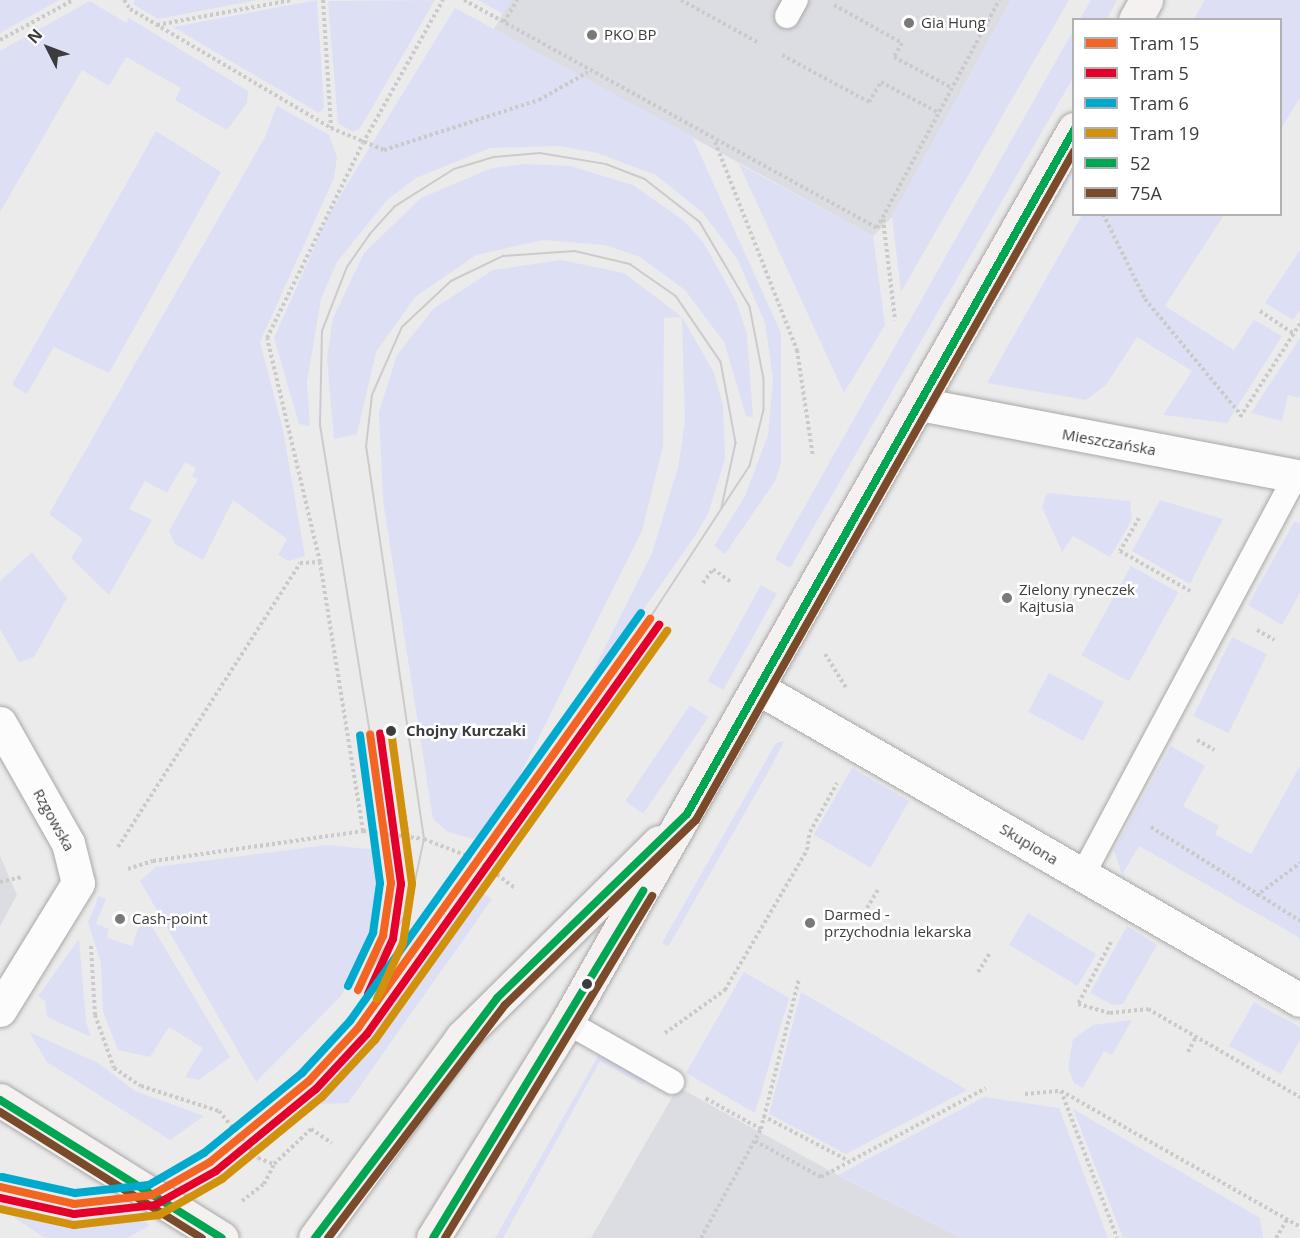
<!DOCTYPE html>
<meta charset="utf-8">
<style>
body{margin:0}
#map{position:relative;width:1300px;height:1238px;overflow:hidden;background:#ebebeb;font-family:"Open Sans",sans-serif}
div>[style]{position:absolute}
.built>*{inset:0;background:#dcdde2}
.green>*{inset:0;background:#dde0f5;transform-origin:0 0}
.path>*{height:4px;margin-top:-2px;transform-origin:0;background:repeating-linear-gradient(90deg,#cacacb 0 3px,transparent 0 6px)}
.roads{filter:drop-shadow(0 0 2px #a8a8a8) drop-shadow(0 0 2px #a8a8a8)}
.lane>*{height:24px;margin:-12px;padding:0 12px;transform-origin:12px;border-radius:12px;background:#fcfcfc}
.street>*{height:33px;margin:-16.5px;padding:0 16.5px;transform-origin:16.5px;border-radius:16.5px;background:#fcfcfc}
.secondary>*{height:33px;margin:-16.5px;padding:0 16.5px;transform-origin:16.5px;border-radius:16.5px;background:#f4f1f0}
.tram>*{height:1.5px;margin:-0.75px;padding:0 0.75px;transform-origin:0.75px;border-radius:0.75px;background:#cbcbcb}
.bus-1>*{height:8px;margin:-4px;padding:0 4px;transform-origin:4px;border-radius:4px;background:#00a651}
.bus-2>*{height:8px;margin:-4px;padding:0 4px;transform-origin:4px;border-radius:4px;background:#7a4b2a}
.tram-1>*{height:8px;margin:-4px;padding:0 4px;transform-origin:4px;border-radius:4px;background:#f26522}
.tram-2>*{height:8px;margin:-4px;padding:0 4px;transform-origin:4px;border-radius:4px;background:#e4002b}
.tram-3>*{height:8px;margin:-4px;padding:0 4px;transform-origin:4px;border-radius:4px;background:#00a9ce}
.tram-4>*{height:8px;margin:-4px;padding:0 4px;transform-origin:4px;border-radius:4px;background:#d2910c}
.dots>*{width:16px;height:16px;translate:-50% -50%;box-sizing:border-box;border:3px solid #fff;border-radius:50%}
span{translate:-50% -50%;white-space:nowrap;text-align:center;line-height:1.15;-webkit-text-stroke:5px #fff;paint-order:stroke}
.poi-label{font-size:15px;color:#3c3c3d}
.left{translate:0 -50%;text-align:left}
.street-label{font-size:15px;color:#3c3c3d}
.stop-label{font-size:15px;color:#3c3c3d;font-weight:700}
.legend{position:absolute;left:1072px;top:18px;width:210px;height:198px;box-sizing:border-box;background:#fff;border:2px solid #b1b1b1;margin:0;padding:8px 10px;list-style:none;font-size:18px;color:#3c3c3d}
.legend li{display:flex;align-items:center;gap:12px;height:30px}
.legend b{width:30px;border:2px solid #b1b1b1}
.north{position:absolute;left:18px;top:18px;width:60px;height:60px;-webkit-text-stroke:4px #fff;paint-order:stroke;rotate:312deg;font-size:16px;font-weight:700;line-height:24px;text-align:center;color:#3c3c3d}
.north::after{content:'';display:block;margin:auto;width:21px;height:27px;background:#3c3c3d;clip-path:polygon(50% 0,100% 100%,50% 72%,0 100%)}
</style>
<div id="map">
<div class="built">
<div style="clip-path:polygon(510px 0,1011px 0,892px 217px,873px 236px,494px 29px)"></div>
<div style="clip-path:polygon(0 856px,17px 895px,0 926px)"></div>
<div style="clip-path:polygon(678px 1087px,845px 1179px,961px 1238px,591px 1238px)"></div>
</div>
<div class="green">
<div style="clip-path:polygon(0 0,59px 0,0 33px)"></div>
<div style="clip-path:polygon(135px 0,257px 0,158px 19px,133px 4px)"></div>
<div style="clip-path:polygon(317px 0,324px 107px,319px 113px,173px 27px)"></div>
<div style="clip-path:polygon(435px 0,360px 128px,353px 132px,338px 123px,328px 1px)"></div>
<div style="clip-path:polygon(478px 0,511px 0,503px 14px)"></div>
<div style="clip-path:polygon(1011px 0,1069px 0,901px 292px,892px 217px)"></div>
<div style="clip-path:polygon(1091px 0,1117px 0,1107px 19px,1080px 19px)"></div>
<div style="clip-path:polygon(1205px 0,1300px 0,1300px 98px,1281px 128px,1280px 20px,1194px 19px)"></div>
<div style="clip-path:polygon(90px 1px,126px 23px,129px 18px,248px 91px,247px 103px,227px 130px,175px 100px,181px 88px,126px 57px,109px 86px,82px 70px,0 212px,0 51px)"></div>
<div style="clip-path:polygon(455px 8px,692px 136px,781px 333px,781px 463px,775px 481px,725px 554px,714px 546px,745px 496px,768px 435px,773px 379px,765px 323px,738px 260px,703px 213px,656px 175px,597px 153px,559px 146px,490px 148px,416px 178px,387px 200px,337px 262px,321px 299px,307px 382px,310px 426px,299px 424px,274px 338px,329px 214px)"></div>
<div style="clip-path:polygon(1073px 31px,1073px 78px,790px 568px,775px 559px)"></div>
<div style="clip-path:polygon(277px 106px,329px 135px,337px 157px,334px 178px,260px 342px,283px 430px,305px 556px,289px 561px,278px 555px,287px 539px,233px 500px,203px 560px,175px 544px,169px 531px,198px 479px,192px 476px,196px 468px,185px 462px,167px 493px,145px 481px,129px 509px,152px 520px,109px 595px,71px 558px,83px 539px,49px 514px,265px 137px)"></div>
<div style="clip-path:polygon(156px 131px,221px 172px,109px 373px,54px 347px,27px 394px,12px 385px)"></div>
<div style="clip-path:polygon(525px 164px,570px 166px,633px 185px,683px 220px,703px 242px,736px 301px,747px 334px,753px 417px,746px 416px,724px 342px,685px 290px,640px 257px,605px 245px,543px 240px,476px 255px,415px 297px,376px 352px,357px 434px,334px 439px,327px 358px,333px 318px,364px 253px,421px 198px,492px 168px)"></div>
<div style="clip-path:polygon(739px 164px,873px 236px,885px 325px,844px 393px)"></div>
<div style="clip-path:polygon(1082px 215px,1224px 215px,1165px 306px,1234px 350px,1254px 320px,1282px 336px,1227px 423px,1163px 415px,1192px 371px,1137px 337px,1106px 385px,1086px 400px,987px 383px)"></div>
<div style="clip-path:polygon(1300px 250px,1300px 310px,1293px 320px,1265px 303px)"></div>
<div style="clip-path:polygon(561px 260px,624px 273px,682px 317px,714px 373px,723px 405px,725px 459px,708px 514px,693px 539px,576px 705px,652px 553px,678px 468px,685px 422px,682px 317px,664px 318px,663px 446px,642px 531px,511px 793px,485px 832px,473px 839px,448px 832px,433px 819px,383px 501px,379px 412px,397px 355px,433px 309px,493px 270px)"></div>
<div style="clip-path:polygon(1300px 338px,1300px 398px,1288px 395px,1282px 421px,1251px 413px)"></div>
<div style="clip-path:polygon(1047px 493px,1130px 501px,1132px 520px,1110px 557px,1073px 536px,1062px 552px,1042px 507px)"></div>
<div style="clip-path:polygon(1160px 500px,1223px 519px,1190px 584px,1132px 551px)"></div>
<div style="clip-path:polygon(1294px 522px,1300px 523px,1300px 593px,1282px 625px,1248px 605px)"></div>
<div style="clip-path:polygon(32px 552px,67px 598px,34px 657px,19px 662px,0 629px,0 581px)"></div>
<div style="left:1131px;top:566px;width:54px;height:102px;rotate:29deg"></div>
<div style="left:761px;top:585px;width:18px;height:110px;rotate:29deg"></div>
<div style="left:1232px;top:637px;width:39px;height:88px;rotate:26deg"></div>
<div style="left:1049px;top:673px;width:62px;height:44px;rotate:28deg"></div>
<div style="left:690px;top:705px;width:22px;height:116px;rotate:34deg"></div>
<div style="clip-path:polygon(784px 741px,771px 767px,668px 947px,662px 943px,776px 743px)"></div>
<div style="clip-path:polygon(1171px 746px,1205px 766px,1183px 806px,1219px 826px,1215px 834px,1251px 854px,1300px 766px,1300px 938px,1139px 846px,1122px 875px,1114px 850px)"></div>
<div style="left:852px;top:768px;width:66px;height:77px;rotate:30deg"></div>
<div style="clip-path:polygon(327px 845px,379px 850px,378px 909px,372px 936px,341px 996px,256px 1082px,140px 881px,156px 867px)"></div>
<div style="clip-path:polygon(472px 887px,492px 899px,348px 1103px,294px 1105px,351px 1052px)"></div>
<div style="clip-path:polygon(99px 896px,106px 899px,96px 924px,109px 929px,107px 938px,132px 946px,144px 913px,230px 1057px,199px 1080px,185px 1077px,203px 1048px,169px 1027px,150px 1057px,118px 1050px,103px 1012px,101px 963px,88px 922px)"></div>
<div style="left:1028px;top:913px;width:80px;height:37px;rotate:31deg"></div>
<div style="clip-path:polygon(1127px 926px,1157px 945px,1123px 1004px,1113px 1005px,1090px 993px)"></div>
<div style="clip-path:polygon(79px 939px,86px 1022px,91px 1037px,47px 1017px,45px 1001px,38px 996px)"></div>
<div style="clip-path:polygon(744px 972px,789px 998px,755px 1113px,686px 1073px)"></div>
<div style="clip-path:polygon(801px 992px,967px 1090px,846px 1154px,769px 1114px)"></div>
<div style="clip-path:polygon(1254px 1002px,1300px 1027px,1300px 1040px,1281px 1074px,1229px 1046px)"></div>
<div style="clip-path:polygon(1132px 1020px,1112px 1055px,1104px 1051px,1083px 1088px,1074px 1083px,1068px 1068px,1073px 1039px,1093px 1025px)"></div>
<div style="clip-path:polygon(29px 1032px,98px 1063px,135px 1091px,204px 1116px,170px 1140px,47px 1062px)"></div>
<div style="clip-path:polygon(602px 1049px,648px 1075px,643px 1085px,600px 1061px,503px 1238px,495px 1238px)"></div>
<div style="clip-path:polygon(984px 1097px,1059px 1108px,1108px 1238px,961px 1238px,838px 1175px)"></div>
<div style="clip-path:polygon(1073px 1109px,1260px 1218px,1263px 1238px,1123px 1238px)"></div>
<div style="clip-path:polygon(0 1202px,51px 1217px,90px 1221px,127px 1210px,150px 1225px,128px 1238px,45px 1238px,0 1208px)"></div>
</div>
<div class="path">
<div style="left:124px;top:0;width:11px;rotate:56deg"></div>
<div style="left:130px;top:9px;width:234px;rotate:30.6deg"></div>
<div style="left:331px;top:128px;width:57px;rotate:22.5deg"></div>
<div style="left:384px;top:150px;width:163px;rotate:-17.9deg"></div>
<div style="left:539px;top:100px;width:56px;rotate:-29.7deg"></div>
<div style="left:323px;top:0;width:128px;rotate:86.4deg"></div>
<div style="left:464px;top:0;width:472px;rotate:28.9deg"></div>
<div style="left:877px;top:228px;width:259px;rotate:-61.8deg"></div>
<div style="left:681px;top:0;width:87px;rotate:28.9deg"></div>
<div style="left:834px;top:5px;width:78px;rotate:29.2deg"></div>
<div style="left:902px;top:43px;width:16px;rotate:120deg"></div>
<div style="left:894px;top:57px;width:66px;rotate:28.1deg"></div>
<div style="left:504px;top:22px;width:26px;rotate:-59deg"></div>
<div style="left:157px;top:25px;width:137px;rotate:-10.5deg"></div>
<div style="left:0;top:40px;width:83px;rotate:-28.7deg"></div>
<div style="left:782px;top:55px;width:99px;rotate:28.4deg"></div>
<div style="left:869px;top:102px;width:23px;rotate:-59deg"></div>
<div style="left:881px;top:82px;width:66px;rotate:28.1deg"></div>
<div style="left:715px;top:142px;width:224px;rotate:68.5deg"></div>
<div style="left:797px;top:350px;width:108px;rotate:81.5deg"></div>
<div style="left:1103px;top:214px;width:95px;rotate:63.7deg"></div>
<div style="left:1145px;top:299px;width:151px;rotate:50.4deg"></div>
<div style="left:883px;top:219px;width:102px;rotate:83.2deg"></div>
<div style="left:1260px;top:311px;width:41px;rotate:34.1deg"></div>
<div style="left:1240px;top:417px;width:111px;rotate:-57.2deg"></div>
<div style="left:1139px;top:518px;width:38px;rotate:120deg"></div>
<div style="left:1120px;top:551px;width:81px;rotate:29.7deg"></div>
<div style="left:703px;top:583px;width:17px;rotate:-54deg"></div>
<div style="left:713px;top:569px;width:24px;rotate:36deg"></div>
<div style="left:1257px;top:630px;width:20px;rotate:30deg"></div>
<div style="left:825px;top:654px;width:40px;rotate:58deg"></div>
<div style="left:1197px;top:740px;width:20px;rotate:30deg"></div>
<div style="left:405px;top:815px;width:22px;rotate:82deg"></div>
<div style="left:1151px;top:827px;width:176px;rotate:32.2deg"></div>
<div style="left:363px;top:831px;width:272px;rotate:-99.1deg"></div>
<div style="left:320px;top:562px;width:230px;rotate:-103.3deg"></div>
<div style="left:267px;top:338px;width:217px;rotate:-63.8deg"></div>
<div style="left:363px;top:143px;width:164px;rotate:-60.8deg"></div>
<div style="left:118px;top:847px;width:337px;rotate:-57.3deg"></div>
<div style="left:300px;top:563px;width:19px;rotate:-3deg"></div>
<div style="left:128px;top:869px;width:26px;rotate:-18deg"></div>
<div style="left:153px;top:861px;width:212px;rotate:-8.1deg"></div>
<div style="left:363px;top:831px;width:62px;rotate:7.5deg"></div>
<div style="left:424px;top:839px;width:58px;rotate:21.3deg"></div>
<div style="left:478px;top:860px;width:48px;rotate:37.3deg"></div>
<div style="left:496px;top:874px;width:38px;rotate:-55deg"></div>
<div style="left:0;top:882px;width:22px;rotate:-13deg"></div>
<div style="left:1256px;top:896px;width:55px;rotate:-36.9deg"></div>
<div style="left:867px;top:908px;width:21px;rotate:-59deg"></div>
<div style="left:1111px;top:942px;width:70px;rotate:118deg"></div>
<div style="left:1078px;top:1004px;width:33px;rotate:16deg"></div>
<div style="left:1110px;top:1013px;width:38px;rotate:-6deg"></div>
<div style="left:1148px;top:1009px;width:176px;rotate:30.1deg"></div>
<div style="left:91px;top:946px;width:69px;rotate:86.7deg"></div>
<div style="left:95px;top:1015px;width:56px;rotate:70.3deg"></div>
<div style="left:114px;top:1068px;width:32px;rotate:34deg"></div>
<div style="left:141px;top:1086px;width:82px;rotate:17.8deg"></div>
<div style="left:219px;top:1111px;width:61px;rotate:50.3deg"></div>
<div style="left:258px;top:1158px;width:17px;rotate:21deg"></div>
<div style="left:274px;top:1164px;width:51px;rotate:-43.4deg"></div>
<div style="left:311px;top:1129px;width:25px;rotate:34deg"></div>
<div style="left:978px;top:972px;width:22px;rotate:-58deg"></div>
<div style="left:665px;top:1033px;width:74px;rotate:-35.6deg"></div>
<div style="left:725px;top:990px;width:162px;rotate:-59.6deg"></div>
<div style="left:807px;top:850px;width:18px;rotate:-81deg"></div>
<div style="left:810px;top:832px;width:56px;rotate:-61.1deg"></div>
<div style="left:1188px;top:1052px;width:17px;rotate:-62deg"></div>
<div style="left:1061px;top:1091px;width:157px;rotate:69.1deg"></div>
<div style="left:1025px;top:1094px;width:36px;rotate:-5deg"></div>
<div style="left:1061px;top:1091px;width:275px;rotate:29.6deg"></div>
<div style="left:763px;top:1116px;width:97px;rotate:27.6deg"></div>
<div style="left:761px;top:1129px;width:155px;rotate:-75.8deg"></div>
<div style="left:755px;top:1141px;width:75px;rotate:28.6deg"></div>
<div style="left:821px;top:1177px;width:187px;rotate:-28.3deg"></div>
<div style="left:242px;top:1201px;width:28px;rotate:-38deg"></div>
<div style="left:264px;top:1184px;width:22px;rotate:-63deg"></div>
<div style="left:701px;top:1238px;width:124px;rotate:-61.2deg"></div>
<div style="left:761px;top:1129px;width:64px;rotate:-151deg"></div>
<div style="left:1276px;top:1238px;width:21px;rotate:-59deg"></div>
</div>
<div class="roads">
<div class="lane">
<div style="left:787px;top:16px;width:18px;rotate:-61deg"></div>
<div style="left:1082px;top:876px;width:454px;rotate:-61.9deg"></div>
<div style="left:567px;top:1022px;width:121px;rotate:29.7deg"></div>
</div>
<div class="street">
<div style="left:919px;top:404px;width:388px;rotate:10.8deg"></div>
<div style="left:758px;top:688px;width:625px;rotate:29.93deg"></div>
<div style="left:0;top:723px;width:138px;rotate:60.5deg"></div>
<div style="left:68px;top:843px;width:41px;rotate:76deg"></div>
<div style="left:78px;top:883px;width:149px;rotate:121.6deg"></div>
</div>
<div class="secondary">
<div style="left:1135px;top:20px;width:23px;rotate:-61deg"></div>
<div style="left:0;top:1100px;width:261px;rotate:31.9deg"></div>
<div style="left:315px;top:1238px;width:249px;rotate:-53.8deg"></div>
<div style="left:462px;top:1037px;width:277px;rotate:-44.7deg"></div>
<div style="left:433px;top:1238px;width:254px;rotate:-58.2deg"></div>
<div style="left:567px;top:1022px;width:1027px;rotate:-60.41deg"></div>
</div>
</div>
<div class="tram">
<div style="left:370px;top:734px;width:313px;rotate:-99.2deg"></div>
<div style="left:320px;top:425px;width:94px;rotate:-88.8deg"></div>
<div style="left:322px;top:331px;width:69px;rotate:-68.7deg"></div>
<div style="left:347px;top:267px;width:39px;rotate:-55deg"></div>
<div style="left:369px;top:235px;width:38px;rotate:-48deg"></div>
<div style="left:394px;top:207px;width:71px;rotate:-32.3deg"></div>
<div style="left:454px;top:169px;width:42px;rotate:-16.7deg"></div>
<div style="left:494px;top:157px;width:46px;rotate:-5deg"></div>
<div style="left:540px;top:153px;width:67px;rotate:9.5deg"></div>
<div style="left:606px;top:164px;width:42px;rotate:21deg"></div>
<div style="left:645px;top:179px;width:70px;rotate:38deg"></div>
<div style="left:700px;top:222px;width:99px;rotate:59.5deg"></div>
<div style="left:750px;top:307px;width:73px;rotate:79deg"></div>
<div style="left:764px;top:379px;width:31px;rotate:90deg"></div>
<div style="left:764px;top:410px;width:58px;rotate:104deg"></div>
<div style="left:750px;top:466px;width:183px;rotate:123.2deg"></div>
<div style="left:359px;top:989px;width:94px;rotate:-58deg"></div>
<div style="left:409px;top:909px;width:72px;rotate:-77.9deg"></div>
<div style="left:424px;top:839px;width:396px;rotate:-98.4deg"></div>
<div style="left:366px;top:447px;width:52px;rotate:-83.4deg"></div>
<div style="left:372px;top:395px;width:74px;rotate:-66.2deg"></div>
<div style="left:402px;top:327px;width:67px;rotate:-43.2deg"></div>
<div style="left:451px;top:281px;width:58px;rotate:-25.7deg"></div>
<div style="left:503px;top:256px;width:72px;rotate:-4deg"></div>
<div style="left:575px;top:251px;width:57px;rotate:13.3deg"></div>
<div style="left:630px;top:264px;width:56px;rotate:34.8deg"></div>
<div style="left:676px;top:296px;width:80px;rotate:55.7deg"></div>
<div style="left:721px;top:362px;width:82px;rotate:79.5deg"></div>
<div style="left:736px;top:443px;width:66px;rotate:102.3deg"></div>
</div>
<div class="bus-1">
<div style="left:0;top:1100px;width:261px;rotate:31.9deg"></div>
<div style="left:315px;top:1238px;width:301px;rotate:-52.8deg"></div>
<div style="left:497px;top:998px;width:264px;rotate:-44.1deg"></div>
<div style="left:687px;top:814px;width:786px;rotate:-60.5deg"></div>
<div style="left:433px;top:1238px;width:406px;rotate:-58.8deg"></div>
</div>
<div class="bus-2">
<div style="left:0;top:1112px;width:238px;rotate:32deg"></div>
<div style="left:328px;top:1238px;width:293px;rotate:-52.8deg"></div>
<div style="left:505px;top:1005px;width:266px;rotate:-44.1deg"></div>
<div style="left:696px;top:820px;width:768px;rotate:-60.53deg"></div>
<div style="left:445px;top:1238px;width:400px;rotate:-58.8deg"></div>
</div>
<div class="tram-1">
<div style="left:358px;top:990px;width:60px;rotate:-65.2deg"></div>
<div style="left:383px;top:936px;width:54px;rotate:-81.4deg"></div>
<div style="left:391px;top:883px;width:150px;rotate:-98deg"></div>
<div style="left:0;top:1187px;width:76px;rotate:12.9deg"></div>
<div style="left:74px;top:1204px;width:79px;rotate:-6.6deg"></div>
<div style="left:152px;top:1195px;width:67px;rotate:-29.6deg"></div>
<div style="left:210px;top:1162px;width:128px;rotate:-39.3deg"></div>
<div style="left:309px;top:1081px;width:72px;rotate:-47.2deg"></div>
<div style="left:358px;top:1028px;width:503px;rotate:-54.48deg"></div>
</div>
<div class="tram-2">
<div style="left:368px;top:994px;width:60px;rotate:-65.6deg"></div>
<div style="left:393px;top:939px;width:56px;rotate:-81.7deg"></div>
<div style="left:401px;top:884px;width:152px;rotate:-97.9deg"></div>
<div style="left:0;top:1198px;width:76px;rotate:12.2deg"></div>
<div style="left:74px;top:1214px;width:81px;rotate:-6.3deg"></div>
<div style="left:155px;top:1205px;width:70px;rotate:-29.1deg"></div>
<div style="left:216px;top:1171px;width:129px;rotate:-39.4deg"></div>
<div style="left:316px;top:1089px;width:75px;rotate:-47.2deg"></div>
<div style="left:367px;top:1034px;width:503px;rotate:-54.48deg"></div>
</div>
<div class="tram-3">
<div style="left:348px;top:986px;width:59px;rotate:-64.7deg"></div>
<div style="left:373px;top:933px;width:50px;rotate:-82deg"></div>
<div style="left:380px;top:883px;width:149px;rotate:-97.7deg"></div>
<div style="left:2px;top:1177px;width:75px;rotate:12.4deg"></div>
<div style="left:75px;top:1193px;width:74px;rotate:-6.2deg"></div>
<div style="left:149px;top:1185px;width:64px;rotate:-30.2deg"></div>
<div style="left:204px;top:1153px;width:127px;rotate:-39.2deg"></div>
<div style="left:302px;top:1073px;width:71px;rotate:-47.3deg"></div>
<div style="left:350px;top:1021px;width:501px;rotate:-54.5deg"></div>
</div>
<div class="tram-4">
<div style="left:377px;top:999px;width:62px;rotate:-65.1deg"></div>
<div style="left:403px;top:943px;width:60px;rotate:-81.3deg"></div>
<div style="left:412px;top:884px;width:154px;rotate:-97.8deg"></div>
<div style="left:0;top:1209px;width:76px;rotate:12.2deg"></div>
<div style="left:74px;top:1225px;width:86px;rotate:-6.7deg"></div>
<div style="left:159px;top:1215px;width:73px;rotate:-29.7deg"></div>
<div style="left:222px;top:1179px;width:129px;rotate:-39.4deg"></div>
<div style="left:322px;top:1097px;width:78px;rotate:-47.1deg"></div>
<div style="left:375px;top:1040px;width:503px;rotate:-54.48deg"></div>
</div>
<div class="dots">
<div style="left:909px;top:23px;background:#79797a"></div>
<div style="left:592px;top:35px;background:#79797a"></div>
<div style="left:1007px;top:598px;background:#79797a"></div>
<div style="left:391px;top:731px;background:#3c3c3d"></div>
<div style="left:120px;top:919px;background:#79797a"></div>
<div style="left:810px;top:923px;background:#79797a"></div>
<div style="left:587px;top:984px;background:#3c3c3d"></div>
</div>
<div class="poi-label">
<span class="left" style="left:921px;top:23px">Gia Hung</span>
<span class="left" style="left:604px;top:35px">PKO BP</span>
<span class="left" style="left:1019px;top:598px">Zielony ryneczek<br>Kajtusia</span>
<span class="left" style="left:824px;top:923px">Darmed -<br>przychodnia lekarska</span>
<span class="left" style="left:132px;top:919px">Cash-point</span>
</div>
<div class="street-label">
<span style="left:1109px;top:442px;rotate:10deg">Mieszczańska</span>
<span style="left:54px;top:820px;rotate:61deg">Rzgowska</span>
<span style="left:1029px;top:844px;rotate:31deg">Skupiona</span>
</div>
<div class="stop-label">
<span class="left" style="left:406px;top:731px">Chojny Kurczaki</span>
</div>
<ul class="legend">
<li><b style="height:8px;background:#f26522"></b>Tram 15</li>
<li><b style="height:8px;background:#e4002b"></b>Tram 5</li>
<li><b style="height:8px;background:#00a9ce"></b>Tram 6</li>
<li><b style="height:8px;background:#d2910c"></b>Tram 19</li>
<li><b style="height:8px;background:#00a651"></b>52</li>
<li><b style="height:8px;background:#7a4b2a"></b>75A</li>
</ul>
<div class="north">N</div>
</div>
